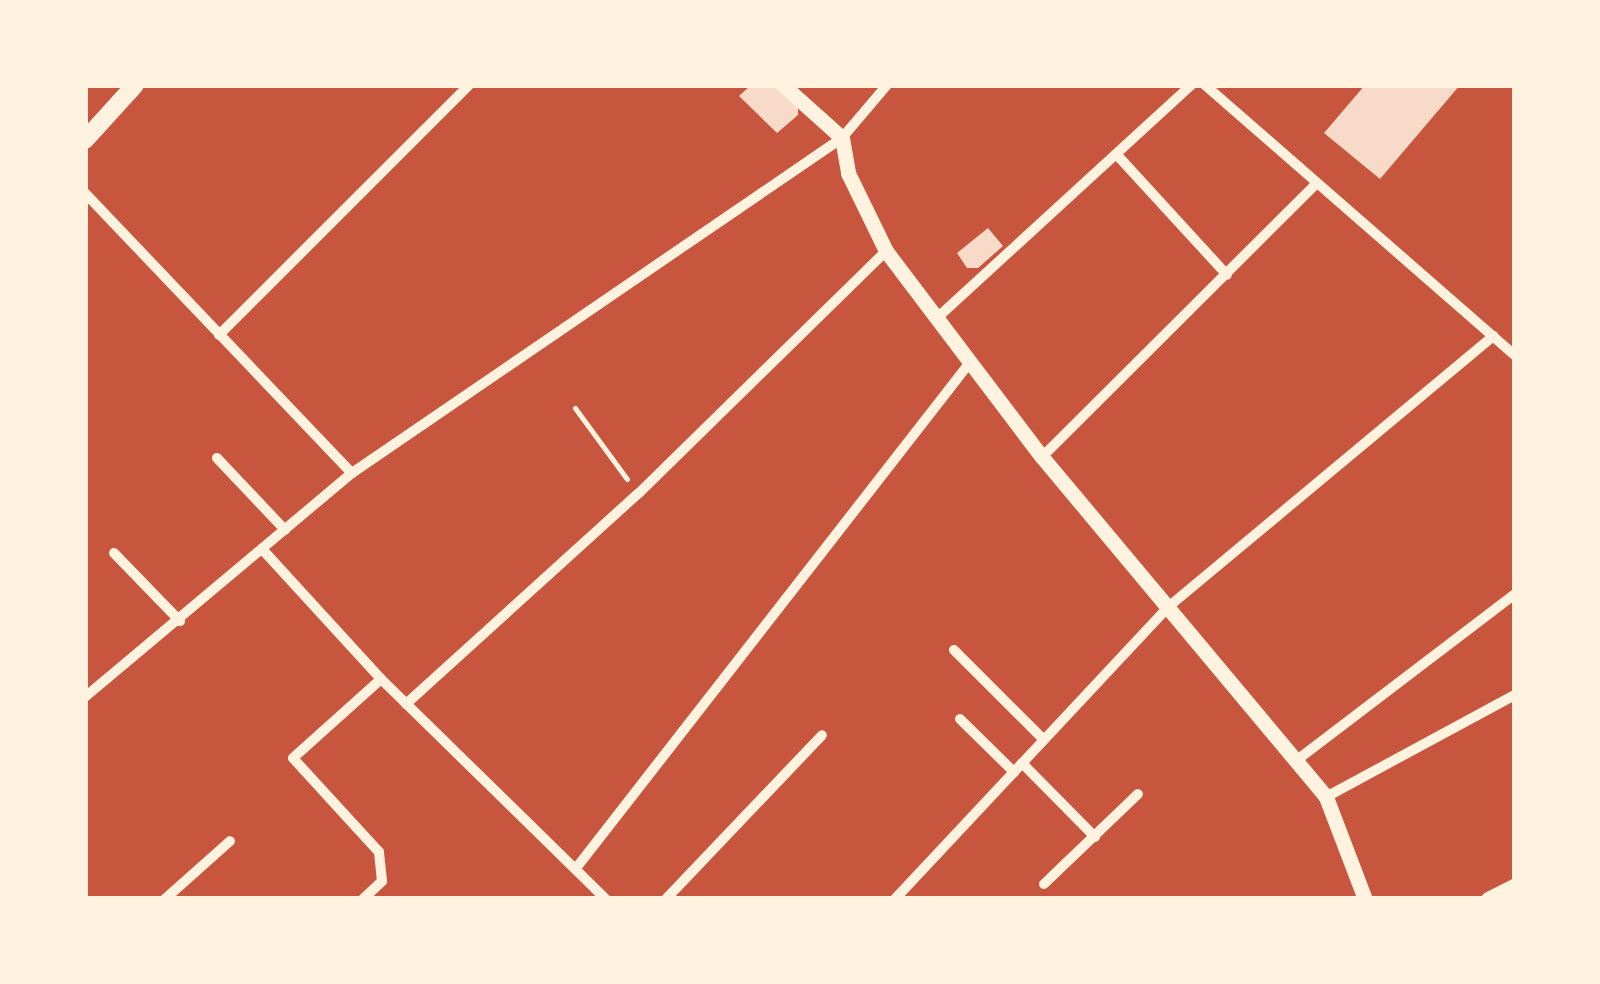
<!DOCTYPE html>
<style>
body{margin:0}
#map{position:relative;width:1600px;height:984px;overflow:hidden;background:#c8553d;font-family:Inter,sans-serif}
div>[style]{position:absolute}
.building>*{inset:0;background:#f7dbc8}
.path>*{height:5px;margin:-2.5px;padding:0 2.5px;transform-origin:2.5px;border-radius:2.5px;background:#fff3e0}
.minor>*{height:10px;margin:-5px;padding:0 5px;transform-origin:5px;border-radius:5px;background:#fff3e0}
.tertiary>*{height:15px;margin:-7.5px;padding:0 7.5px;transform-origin:7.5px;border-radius:7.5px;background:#fff3e0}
.secondary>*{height:18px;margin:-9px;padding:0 9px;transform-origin:9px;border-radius:9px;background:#fff3e0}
span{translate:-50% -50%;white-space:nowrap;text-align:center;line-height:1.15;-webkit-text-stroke:8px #fff3e0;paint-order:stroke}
.frame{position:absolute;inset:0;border:88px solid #fff3e0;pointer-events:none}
</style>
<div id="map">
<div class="building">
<div style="clip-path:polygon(751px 85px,774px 85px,798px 107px,798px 115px,777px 133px,739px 96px)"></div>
<div style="clip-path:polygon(1365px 85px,1460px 85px,1380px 179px,1324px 133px)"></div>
<div style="clip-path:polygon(988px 228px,1003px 246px,978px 268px,967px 268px,957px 253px)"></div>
</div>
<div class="path">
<div style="left:575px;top:408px;width:88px;rotate:53.8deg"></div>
</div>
<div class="minor">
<div style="left:1205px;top:85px;width:411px;rotate:41.1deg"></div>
<div style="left:1118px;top:156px;width:161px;rotate:47.5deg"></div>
<div style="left:85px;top:193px;width:387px;rotate:46.4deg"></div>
<div style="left:937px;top:318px;width:345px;rotate:-42.5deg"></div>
<div style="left:219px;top:335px;width:354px;rotate:-45deg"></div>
<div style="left:1042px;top:457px;width:385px;rotate:-44.9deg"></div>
<div style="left:217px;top:458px;width:99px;rotate:46.6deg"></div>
<div style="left:262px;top:549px;width:176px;rotate:47.5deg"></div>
<div style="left:381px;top:679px;width:315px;rotate:44.4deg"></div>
<div style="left:114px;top:553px;width:95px;rotate:45.9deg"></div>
<div style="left:954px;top:650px;width:127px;rotate:45deg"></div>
<div style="left:85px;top:697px;width:349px;rotate:-40deg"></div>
<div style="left:352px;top:473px;width:594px;rotate:-34.36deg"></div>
<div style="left:842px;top:138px;width:70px;rotate:-49.7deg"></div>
<div style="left:406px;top:704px;width:313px;rotate:-42.2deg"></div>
<div style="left:638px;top:494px;width:347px;rotate:-44.4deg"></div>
<div style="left:960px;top:719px;width:76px;rotate:44.5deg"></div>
<div style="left:1297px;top:760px;width:274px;rotate:-37.3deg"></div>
<div style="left:1022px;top:763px;width:104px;rotate:45.4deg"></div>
<div style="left:1326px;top:797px;width:215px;rotate:-28.4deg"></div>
<div style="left:577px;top:867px;width:641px;rotate:-52.09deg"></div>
<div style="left:1044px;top:884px;width:130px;rotate:-43.8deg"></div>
<div style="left:165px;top:899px;width:87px;rotate:-41.7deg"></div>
<div style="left:363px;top:899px;width:26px;rotate:-43deg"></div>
<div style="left:382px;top:881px;width:29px;rotate:-96deg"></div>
<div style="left:379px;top:852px;width:127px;rotate:-132.5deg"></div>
<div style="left:293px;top:758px;width:118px;rotate:-41.9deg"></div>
<div style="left:666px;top:899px;width:226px;rotate:-46.4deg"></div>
<div style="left:895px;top:899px;width:398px;rotate:-46.9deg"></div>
<div style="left:1167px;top:608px;width:425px;rotate:-39.8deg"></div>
</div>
<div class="tertiary">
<div style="left:783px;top:85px;width:79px;rotate:41.9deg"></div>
<div style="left:842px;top:138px;width:36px;rotate:80deg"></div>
<div style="left:848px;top:173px;width:87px;rotate:64deg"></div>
<div style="left:886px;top:251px;width:258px;rotate:52.9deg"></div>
<div style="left:1042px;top:457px;width:443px;rotate:50.1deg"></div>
<div style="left:1326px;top:797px;width:109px;rotate:69.1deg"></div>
<div style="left:1488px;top:899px;width:30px;rotate:-27deg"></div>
</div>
<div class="secondary">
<div style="left:85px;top:140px;width:74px;rotate:-47.7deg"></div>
</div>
<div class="frame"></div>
</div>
